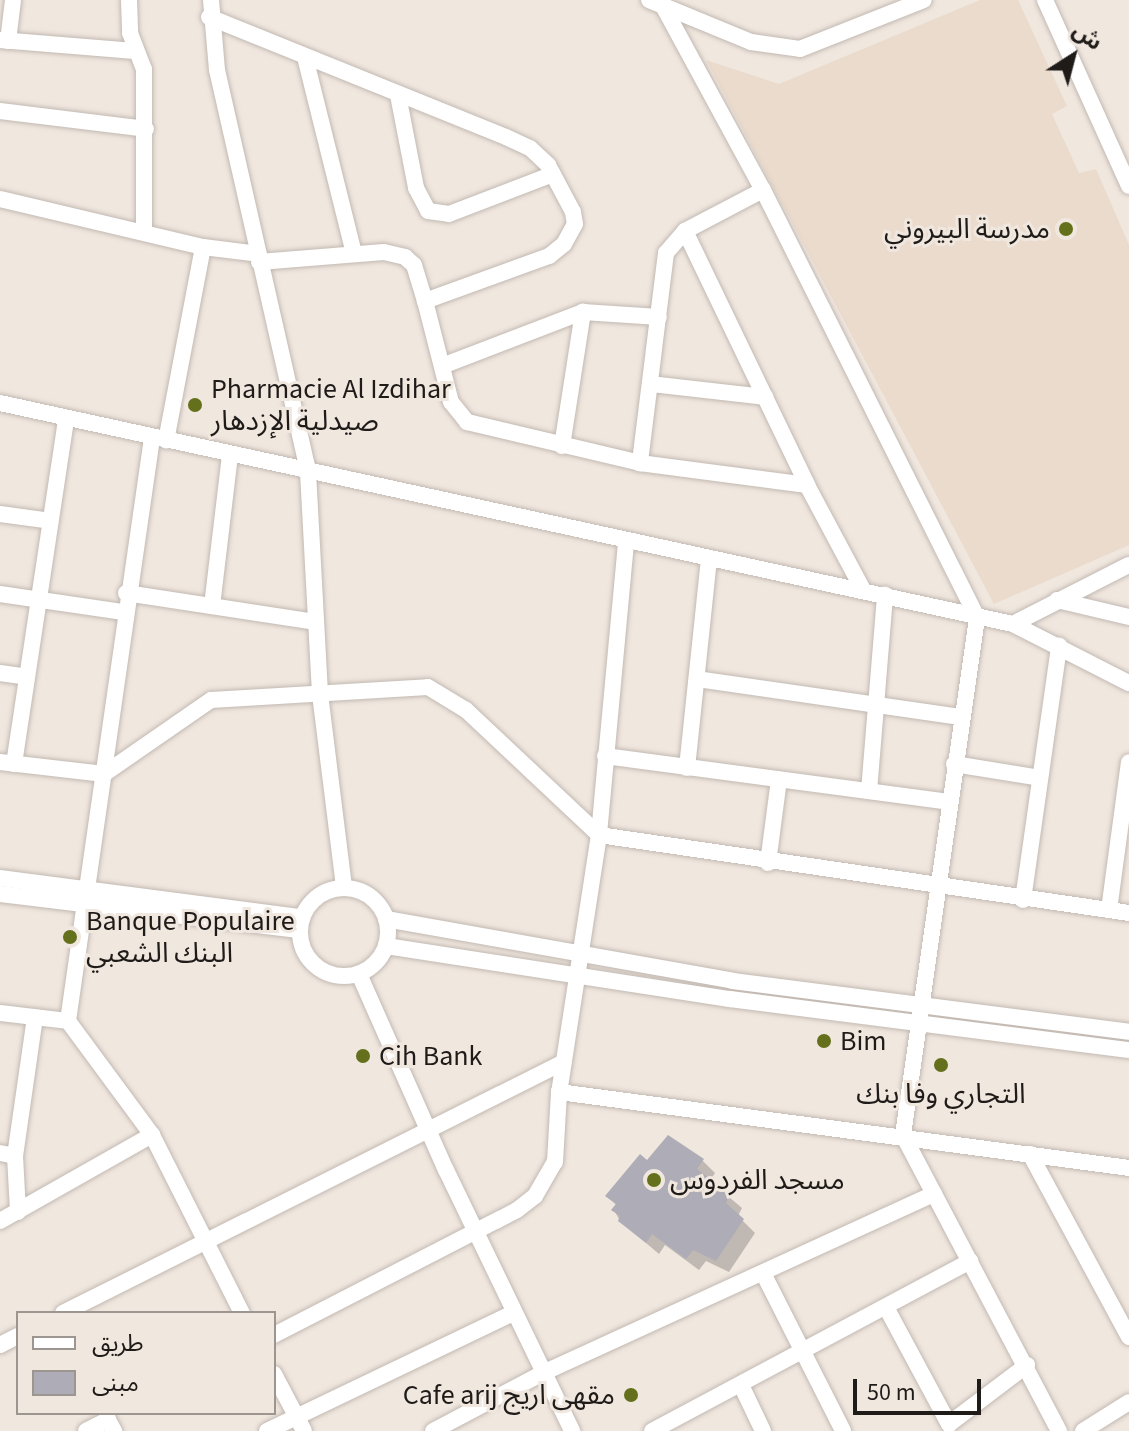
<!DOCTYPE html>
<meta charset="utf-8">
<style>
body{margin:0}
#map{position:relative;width:1129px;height:1431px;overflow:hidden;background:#f0e7df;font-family:"Source Sans 3","Noto Sans Arabic",sans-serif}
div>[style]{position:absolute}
.built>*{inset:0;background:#eadbcd}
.shadow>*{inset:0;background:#0003}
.building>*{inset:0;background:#aeacb6}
.roads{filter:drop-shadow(0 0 2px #c2b9b2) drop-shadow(0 0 2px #c2b9b2)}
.minor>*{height:16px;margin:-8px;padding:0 8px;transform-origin:8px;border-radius:8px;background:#fff}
.minor>.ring{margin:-8px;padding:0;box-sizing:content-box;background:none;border:16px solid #fff;border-radius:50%}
.dots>*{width:22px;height:22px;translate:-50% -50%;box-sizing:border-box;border:4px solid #f0e7df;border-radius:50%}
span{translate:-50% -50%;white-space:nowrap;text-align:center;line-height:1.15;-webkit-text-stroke:6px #f0e7df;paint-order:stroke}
.poi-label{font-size:28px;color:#1f1b19}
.right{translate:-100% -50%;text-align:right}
.left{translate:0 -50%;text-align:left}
.legend{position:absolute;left:16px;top:1311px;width:260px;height:104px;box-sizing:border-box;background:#f0e7df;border:2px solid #9c9590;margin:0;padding:10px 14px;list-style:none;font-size:24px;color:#1f1b19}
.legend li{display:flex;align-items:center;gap:16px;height:40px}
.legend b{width:40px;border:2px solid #9c9590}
.north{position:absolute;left:1033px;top:16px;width:80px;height:80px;-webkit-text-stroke:6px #f0e7df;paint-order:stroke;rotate:36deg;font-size:22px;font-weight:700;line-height:32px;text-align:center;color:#1f1b19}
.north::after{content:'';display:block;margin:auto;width:28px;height:36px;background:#1f1b19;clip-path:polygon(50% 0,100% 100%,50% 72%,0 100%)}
.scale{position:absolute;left:853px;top:1379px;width:128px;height:36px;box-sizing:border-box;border:4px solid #1f1b19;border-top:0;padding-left:10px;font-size:24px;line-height:28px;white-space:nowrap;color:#1f1b19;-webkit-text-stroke:6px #f0e7df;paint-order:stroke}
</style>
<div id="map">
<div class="built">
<div style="clip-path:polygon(980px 0,1018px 0,1067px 106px,1052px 114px,1079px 173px,1096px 169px,1129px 245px,1129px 545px,994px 604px,706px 60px,779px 84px)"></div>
</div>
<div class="shadow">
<div style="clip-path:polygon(703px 1161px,715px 1173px,710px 1181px,742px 1208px,738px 1216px,755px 1233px,729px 1272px,706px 1261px,699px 1270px,665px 1245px,659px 1254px,620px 1221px,614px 1210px,617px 1206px,608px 1196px,647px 1162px)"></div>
</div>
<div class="building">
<div style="clip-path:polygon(668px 1135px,704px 1159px,697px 1169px,731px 1194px,726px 1203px,744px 1219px,716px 1261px,693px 1250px,686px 1259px,652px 1234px,646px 1243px,618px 1221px,620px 1216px,611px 1210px,616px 1204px,605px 1196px,640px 1154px,647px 1160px)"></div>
</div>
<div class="roads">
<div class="minor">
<div style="left:129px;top:0;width:33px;rotate:88deg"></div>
<div style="left:130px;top:33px;width:39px;rotate:69deg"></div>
<div style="left:144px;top:69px;width:161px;rotate:90deg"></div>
<div style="left:211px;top:0;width:70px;rotate:85.1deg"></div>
<div style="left:217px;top:70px;width:412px;rotate:77.2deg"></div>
<div style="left:308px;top:472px;width:222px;rotate:86.9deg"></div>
<div style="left:320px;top:694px;width:195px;rotate:82.9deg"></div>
<div style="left:649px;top:0;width:110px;rotate:22.4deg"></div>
<div style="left:751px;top:42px;width:49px;rotate:8.1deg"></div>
<div style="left:800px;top:49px;width:133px;rotate:-21.6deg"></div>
<div style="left:1045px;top:0;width:204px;rotate:65.7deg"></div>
<div style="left:663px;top:6px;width:209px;rotate:61.5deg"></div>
<div style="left:763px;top:190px;width:479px;rotate:63.4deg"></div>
<div style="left:977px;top:618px;width:522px;rotate:98.15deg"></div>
<div style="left:903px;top:1135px;width:335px;rotate:62.2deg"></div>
<div style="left:209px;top:17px;width:320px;rotate:22deg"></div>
<div style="left:506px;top:137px;width:26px;rotate:25deg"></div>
<div style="left:530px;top:148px;width:25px;rotate:43deg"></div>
<div style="left:548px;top:165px;width:53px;rotate:62deg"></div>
<div style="left:573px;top:212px;width:12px;rotate:81deg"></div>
<div style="left:575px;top:224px;width:23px;rotate:119deg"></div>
<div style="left:564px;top:244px;width:19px;rotate:141deg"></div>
<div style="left:549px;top:256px;width:132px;rotate:160.1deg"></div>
<div style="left:0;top:40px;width:135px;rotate:4.7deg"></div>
<div style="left:8px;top:41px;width:41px;rotate:-83deg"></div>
<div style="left:305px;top:57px;width:203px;rotate:76deg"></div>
<div style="left:398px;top:95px;width:95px;rotate:79deg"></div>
<div style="left:416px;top:188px;width:26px;rotate:62deg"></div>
<div style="left:428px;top:211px;width:21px;rotate:8deg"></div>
<div style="left:449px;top:214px;width:111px;rotate:-21deg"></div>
<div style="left:0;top:111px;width:147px;rotate:7deg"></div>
<div style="left:763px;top:190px;width:88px;rotate:152.3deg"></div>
<div style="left:685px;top:231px;width:29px;rotate:131deg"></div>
<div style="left:666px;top:253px;width:212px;rotate:97.1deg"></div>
<div style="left:640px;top:463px;width:168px;rotate:7.5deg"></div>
<div style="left:807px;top:485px;width:119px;rotate:61.9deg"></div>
<div style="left:0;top:199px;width:209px;rotate:13.3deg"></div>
<div style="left:203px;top:247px;width:197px;rotate:100.8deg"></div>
<div style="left:685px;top:231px;width:282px;rotate:64.3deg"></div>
<div style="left:203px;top:247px;width:56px;rotate:7.1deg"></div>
<div style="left:259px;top:262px;width:125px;rotate:-4.6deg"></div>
<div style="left:384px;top:252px;width:22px;rotate:13deg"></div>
<div style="left:405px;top:257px;width:12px;rotate:42deg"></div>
<div style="left:414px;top:265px;width:38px;rotate:73deg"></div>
<div style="left:425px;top:301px;width:104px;rotate:75.6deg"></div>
<div style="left:451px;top:402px;width:26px;rotate:51deg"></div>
<div style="left:467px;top:422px;width:178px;rotate:13.3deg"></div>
<div style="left:442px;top:366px;width:151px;rotate:-21deg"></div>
<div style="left:583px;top:312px;width:76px;rotate:3.8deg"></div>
<div style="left:651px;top:384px;width:115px;rotate:6.5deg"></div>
<div style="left:0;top:403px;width:1037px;rotate:12.31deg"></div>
<div style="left:1013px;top:624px;width:130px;rotate:27deg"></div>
<div style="left:152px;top:438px;width:589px;rotate:98.2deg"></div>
<div style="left:68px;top:1021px;width:142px;rotate:53.6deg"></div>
<div style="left:152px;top:1135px;width:199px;rotate:63.2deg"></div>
<div style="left:562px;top:446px;width:136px;rotate:-81.1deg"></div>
<div style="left:0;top:514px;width:51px;rotate:7.8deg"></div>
<div style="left:626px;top:543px;width:293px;rotate:95.3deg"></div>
<div style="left:599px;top:835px;width:260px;rotate:98.8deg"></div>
<div style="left:559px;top:1092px;width:575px;rotate:7.59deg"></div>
<div style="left:126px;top:593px;width:191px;rotate:8.7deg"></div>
<div style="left:0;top:594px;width:125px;rotate:8.3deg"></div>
<div style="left:1057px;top:600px;width:74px;rotate:13.3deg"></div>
<div style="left:212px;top:606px;width:151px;rotate:-83.2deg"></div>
<div style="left:1013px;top:624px;width:130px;rotate:-27deg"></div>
<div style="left:0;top:673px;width:27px;rotate:8deg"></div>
<div style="left:697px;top:679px;width:267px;rotate:8.2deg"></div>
<div style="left:605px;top:756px;width:347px;rotate:7.6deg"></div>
<div style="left:0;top:762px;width:105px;rotate:6.6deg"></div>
<div style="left:104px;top:774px;width:130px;rotate:-34.7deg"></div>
<div style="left:211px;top:700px;width:217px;rotate:-3.4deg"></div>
<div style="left:428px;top:687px;width:44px;rotate:31.2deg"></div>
<div style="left:466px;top:710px;width:183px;rotate:43.2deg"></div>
<div style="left:599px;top:835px;width:536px;rotate:8.37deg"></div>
<div style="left:14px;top:764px;width:349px;rotate:-81.4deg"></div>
<div style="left:954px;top:764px;width:87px;rotate:9.2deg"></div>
<div style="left:687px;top:768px;width:211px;rotate:-84deg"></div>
<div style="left:869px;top:791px;width:197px;rotate:-85.3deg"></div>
<div style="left:768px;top:863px;width:84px;rotate:-82.5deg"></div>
<div style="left:0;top:878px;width:305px;rotate:7.4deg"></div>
<div class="ring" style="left:300px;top:888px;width:72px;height:72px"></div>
<div style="left:0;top:894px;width:301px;rotate:6.9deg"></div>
<div style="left:1023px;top:900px;width:257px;rotate:-81.9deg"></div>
<div style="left:1109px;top:910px;width:149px;rotate:-82.3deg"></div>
<div style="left:386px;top:919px;width:352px;rotate:10.1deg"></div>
<div style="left:733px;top:981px;width:399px;rotate:7.3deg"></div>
<div style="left:386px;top:946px;width:348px;rotate:8.8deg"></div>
<div style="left:730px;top:999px;width:402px;rotate:7.3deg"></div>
<div style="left:359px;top:974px;width:214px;rotate:66.1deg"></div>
<div style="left:446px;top:1170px;width:290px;rotate:64.2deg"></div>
<div style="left:0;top:1013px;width:68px;rotate:6.7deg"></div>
<div style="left:0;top:1153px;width:15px;rotate:11deg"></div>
<div style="left:15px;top:1156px;width:56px;rotate:86.9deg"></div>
<div style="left:1030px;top:1154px;width:208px;rotate:61.6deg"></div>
<div style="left:15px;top:1156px;width:140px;rotate:-81.8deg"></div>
<div style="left:0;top:1221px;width:175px;rotate:-29.5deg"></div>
<div style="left:763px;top:1273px;width:177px;rotate:63.1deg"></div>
<div style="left:887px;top:1309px;width:131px;rotate:61.7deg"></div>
<div style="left:949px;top:1424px;width:98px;rotate:-37.1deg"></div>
<div style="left:63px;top:1313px;width:560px;rotate:-26.61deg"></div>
<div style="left:274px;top:1335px;width:273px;rotate:-27.2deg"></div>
<div style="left:517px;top:1210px;width:23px;rotate:-38deg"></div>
<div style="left:535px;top:1196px;width:39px;rotate:-60deg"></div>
<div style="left:555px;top:1162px;width:70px;rotate:-86.7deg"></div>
<div style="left:0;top:1345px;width:20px;rotate:-27deg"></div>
<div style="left:274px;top:1374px;width:64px;rotate:62.2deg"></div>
<div style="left:741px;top:1385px;width:51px;rotate:64.4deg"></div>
<div style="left:86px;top:1431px;width:25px;rotate:-27deg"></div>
<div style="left:108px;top:1420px;width:13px;rotate:61deg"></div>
<div style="left:267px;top:1431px;width:273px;rotate:-25.6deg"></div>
<div style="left:433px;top:1431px;width:127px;rotate:-27.8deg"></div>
<div style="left:545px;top:1372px;width:428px;rotate:-24.6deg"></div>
<div style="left:652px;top:1431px;width:361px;rotate:-28.1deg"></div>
<div style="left:1083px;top:1431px;width:54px;rotate:-32.2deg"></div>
</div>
</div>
<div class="dots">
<div style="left:1066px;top:229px;background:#64701b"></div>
<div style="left:195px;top:405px;background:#64701b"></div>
<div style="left:70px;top:937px;background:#64701b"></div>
<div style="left:824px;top:1041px;background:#64701b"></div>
<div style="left:363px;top:1056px;background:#64701b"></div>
<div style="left:941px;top:1065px;background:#64701b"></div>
<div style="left:654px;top:1180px;background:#64701b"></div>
<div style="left:631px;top:1395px;background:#64701b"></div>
</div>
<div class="poi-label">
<span class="right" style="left:1050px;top:229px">مدرسة البيروني</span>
<span class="left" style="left:211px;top:405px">Pharmacie Al Izdihar<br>صيدلية الإزدهار</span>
<span class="left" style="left:86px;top:937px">Banque Populaire<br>البنك الشعبي</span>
<span class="left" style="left:840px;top:1041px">Bim</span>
<span class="left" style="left:379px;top:1056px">Cih Bank</span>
<span style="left:941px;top:1094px">التجاري وفا بنك</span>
<span class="left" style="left:670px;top:1180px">مسجد الفردوس</span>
<span class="right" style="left:615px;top:1395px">Cafe arij مقهى اريج</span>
</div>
<ul class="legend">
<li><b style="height:10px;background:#fff"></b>طريق</li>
<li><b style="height:22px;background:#aeacb6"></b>مبنى</li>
</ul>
<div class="north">ش</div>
<div class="scale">50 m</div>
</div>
